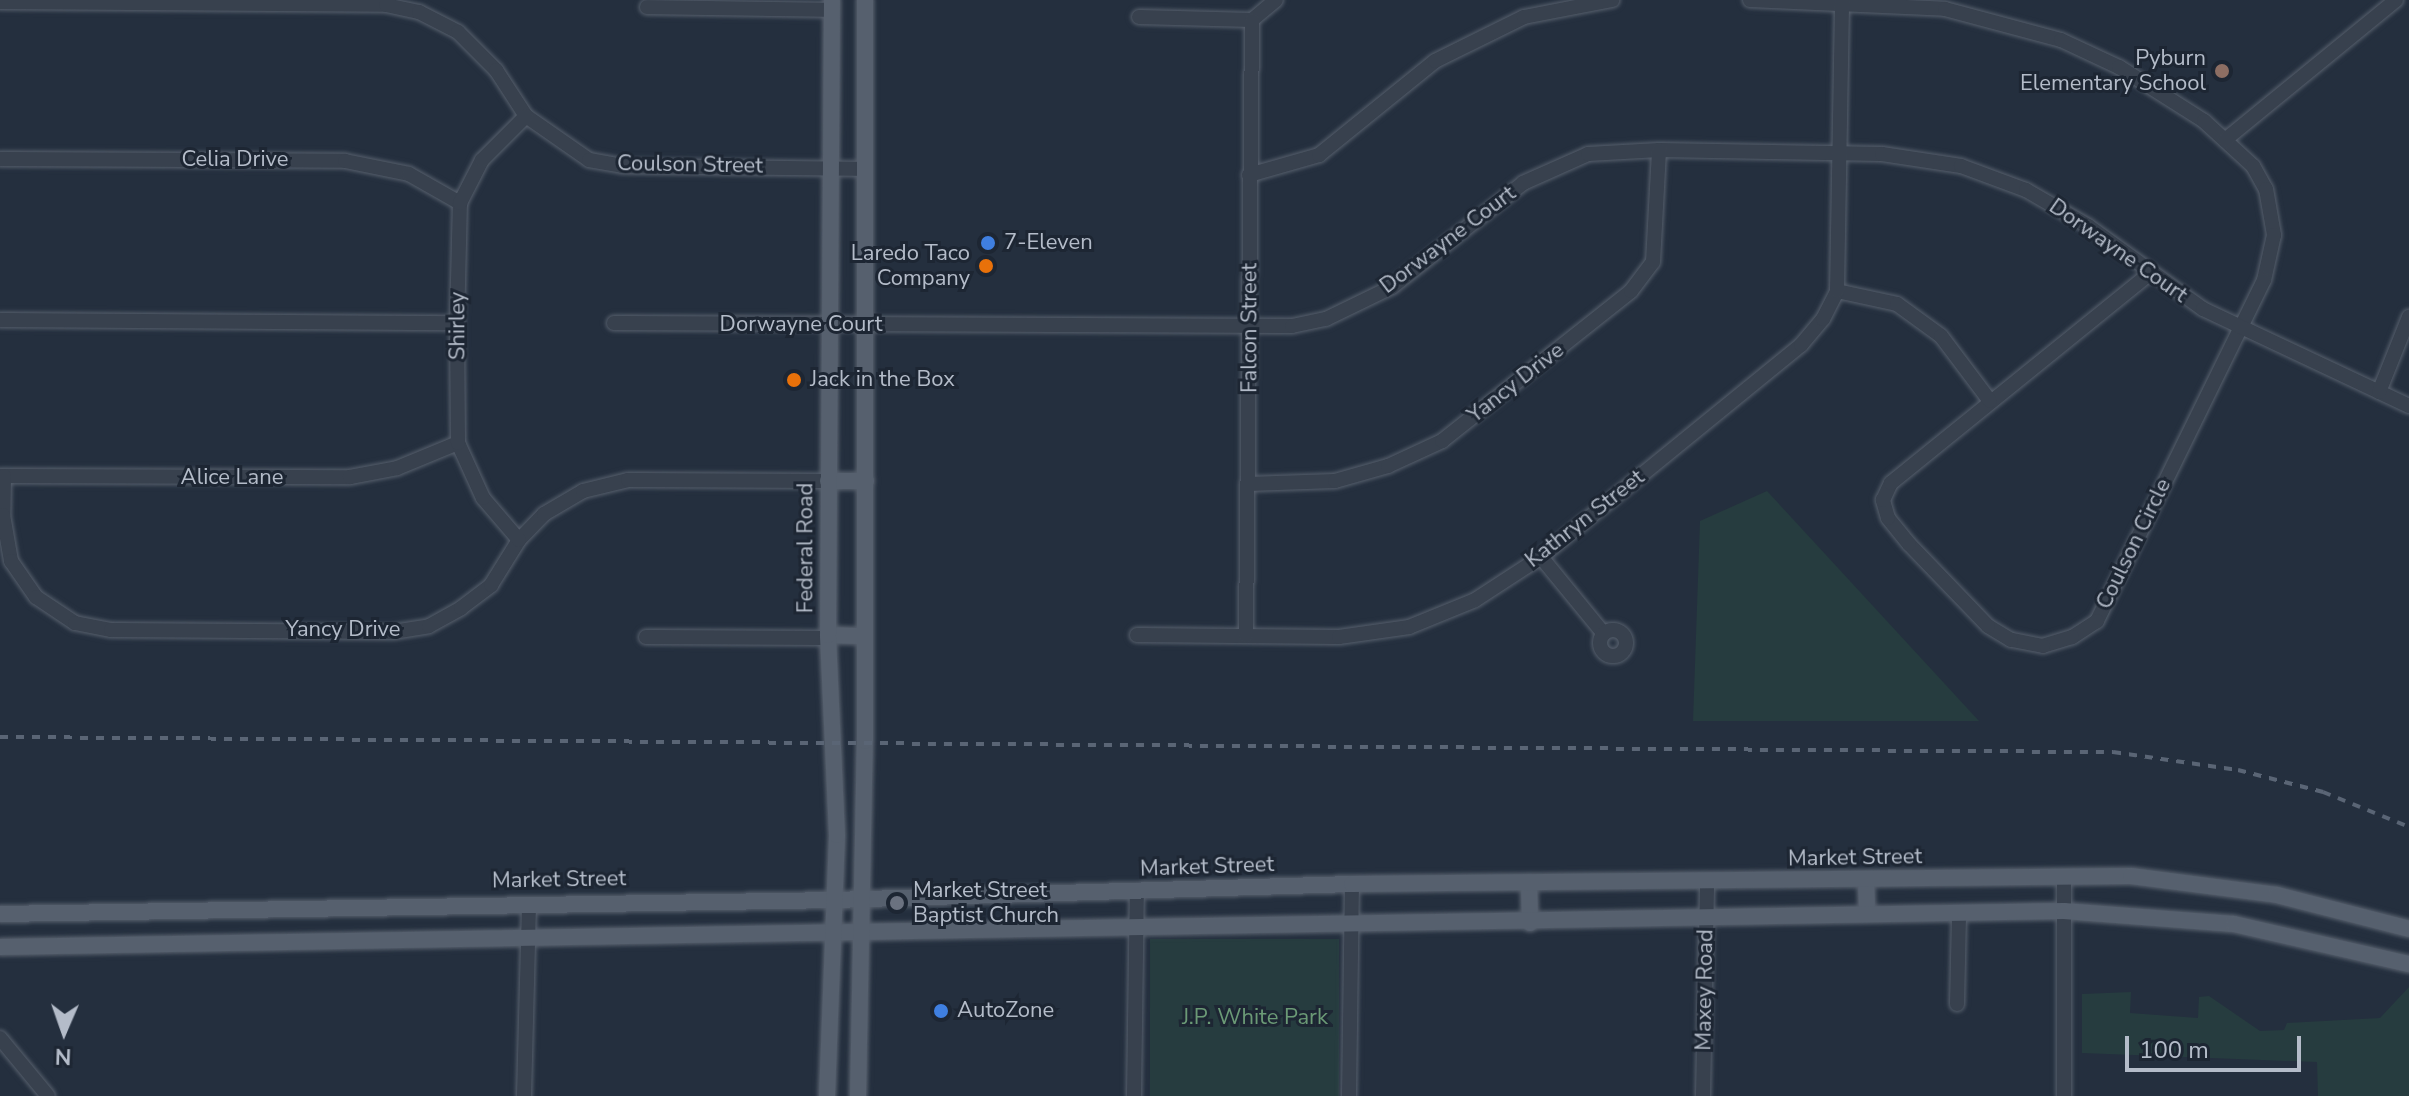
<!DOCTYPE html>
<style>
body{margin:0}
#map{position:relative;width:2409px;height:1096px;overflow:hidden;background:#242f3e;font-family:"Nunito Sans",sans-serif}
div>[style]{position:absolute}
.green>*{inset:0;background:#263c3f;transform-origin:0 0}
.roads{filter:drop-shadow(0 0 2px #565f6c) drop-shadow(0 0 2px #565f6c)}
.minor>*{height:14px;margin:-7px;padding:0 7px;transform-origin:7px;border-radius:7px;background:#38414e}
.minor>.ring{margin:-7px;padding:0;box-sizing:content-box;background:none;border:14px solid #38414e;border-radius:50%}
.major>*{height:16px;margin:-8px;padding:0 8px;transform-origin:8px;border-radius:8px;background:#56606e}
.rail>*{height:4px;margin-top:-2px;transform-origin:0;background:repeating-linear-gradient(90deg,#5a6575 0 8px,transparent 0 16px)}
.dots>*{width:22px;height:22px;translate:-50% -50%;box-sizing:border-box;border:4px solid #1d2633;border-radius:50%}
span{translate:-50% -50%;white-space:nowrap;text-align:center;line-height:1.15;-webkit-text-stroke:6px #1d2633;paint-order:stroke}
.poi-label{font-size:22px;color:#b4bcc9}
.right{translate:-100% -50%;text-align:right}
.left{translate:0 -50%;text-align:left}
.street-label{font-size:22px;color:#b4bcc9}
.park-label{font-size:22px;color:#6b9a76}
.north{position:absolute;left:24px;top:992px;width:80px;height:80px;-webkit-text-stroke:6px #1d2633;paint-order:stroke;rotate:182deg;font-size:22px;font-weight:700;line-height:32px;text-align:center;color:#b4bcc9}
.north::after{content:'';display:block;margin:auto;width:28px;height:36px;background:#b4bcc9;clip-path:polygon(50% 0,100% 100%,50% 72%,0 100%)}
.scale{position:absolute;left:2125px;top:1036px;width:176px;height:36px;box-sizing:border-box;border:4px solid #b4bcc9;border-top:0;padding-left:10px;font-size:24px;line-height:28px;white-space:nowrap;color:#b4bcc9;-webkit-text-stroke:6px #1d2633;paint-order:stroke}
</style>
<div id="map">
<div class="green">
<div style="clip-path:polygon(1767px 491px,1979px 721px,1693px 721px,1700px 521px)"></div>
<div style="left:1339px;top:939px;width:157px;height:189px;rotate:90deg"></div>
<div style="clip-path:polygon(2409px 987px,2409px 1096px,2318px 1096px,2317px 1062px,2082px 1053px,2082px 994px,2131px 992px,2130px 1013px,2198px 1018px,2199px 997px,2209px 996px,2260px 1031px,2284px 1030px,2287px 1023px,2380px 1018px)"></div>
</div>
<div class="roads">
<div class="minor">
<div style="left:1750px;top:0;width:195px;rotate:2.6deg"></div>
<div style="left:1945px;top:9px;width:120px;rotate:15deg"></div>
<div style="left:2061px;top:40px;width:64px;rotate:25deg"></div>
<div style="left:2119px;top:67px;width:101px;rotate:32.4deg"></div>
<div style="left:2204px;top:121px;width:67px;rotate:42.6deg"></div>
<div style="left:2253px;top:166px;width:26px;rotate:61deg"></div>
<div style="left:2266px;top:189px;width:47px;rotate:80.1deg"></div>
<div style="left:2274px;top:235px;width:46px;rotate:102.5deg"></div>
<div style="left:2264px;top:280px;width:380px;rotate:116.1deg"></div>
<div style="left:2097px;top:621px;width:30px;rotate:147deg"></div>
<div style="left:2072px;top:637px;width:30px;rotate:163deg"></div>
<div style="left:2043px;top:646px;width:33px;rotate:-169deg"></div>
<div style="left:2011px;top:640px;width:27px;rotate:-149deg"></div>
<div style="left:1988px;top:626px;width:114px;rotate:-133.9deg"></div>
<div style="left:1909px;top:544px;width:33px;rotate:-129deg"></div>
<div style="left:1888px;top:518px;width:19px;rotate:-106deg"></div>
<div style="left:1883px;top:500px;width:19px;rotate:-65deg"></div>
<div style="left:1891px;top:483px;width:332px;rotate:-39deg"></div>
<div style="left:0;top:2px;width:386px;rotate:0.4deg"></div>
<div style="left:386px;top:5px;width:34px;rotate:12deg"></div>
<div style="left:419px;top:12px;width:44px;rotate:27.1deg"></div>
<div style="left:458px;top:32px;width:54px;rotate:45deg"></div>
<div style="left:496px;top:70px;width:55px;rotate:56.9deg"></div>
<div style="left:526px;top:116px;width:77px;rotate:34.9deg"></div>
<div style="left:589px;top:160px;width:34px;rotate:10deg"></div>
<div style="left:622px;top:166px;width:243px;rotate:0.7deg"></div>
<div style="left:647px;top:7px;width:185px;rotate:0.9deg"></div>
<div style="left:1139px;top:17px;width:113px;rotate:1.5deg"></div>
<div style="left:1252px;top:20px;width:31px;rotate:-40deg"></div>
<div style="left:2225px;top:140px;width:221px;rotate:-39.3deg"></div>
<div style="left:0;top:159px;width:345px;rotate:0.3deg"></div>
<div style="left:345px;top:161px;width:65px;rotate:11.5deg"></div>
<div style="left:409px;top:174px;width:59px;rotate:29.6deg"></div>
<div style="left:1249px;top:175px;width:73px;rotate:-15.9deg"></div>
<div style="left:1319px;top:155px;width:149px;rotate:-39deg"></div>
<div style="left:1435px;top:61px;width:99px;rotate:-26.3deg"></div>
<div style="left:1524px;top:17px;width:90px;rotate:-10.9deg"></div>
<div style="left:1837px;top:291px;width:61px;rotate:12.2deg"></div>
<div style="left:1897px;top:304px;width:54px;rotate:36deg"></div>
<div style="left:1941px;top:336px;width:81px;rotate:53deg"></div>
<div style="left:0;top:320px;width:457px;rotate:0.4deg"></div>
<div style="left:614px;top:323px;width:678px;rotate:0.25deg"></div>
<div style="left:1292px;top:326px;width:35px;rotate:-12deg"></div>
<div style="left:1326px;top:319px;width:73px;rotate:-25.9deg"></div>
<div style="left:1392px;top:287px;width:167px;rotate:-38.4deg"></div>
<div style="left:1523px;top:183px;width:71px;rotate:-24deg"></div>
<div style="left:1588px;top:154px;width:71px;rotate:-3.2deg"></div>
<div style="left:1659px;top:150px;width:223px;rotate:1deg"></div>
<div style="left:1882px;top:154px;width:80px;rotate:8.6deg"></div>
<div style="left:1961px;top:166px;width:69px;rotate:20.3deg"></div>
<div style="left:2026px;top:190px;width:72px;rotate:30.1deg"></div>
<div style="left:2088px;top:226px;width:142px;rotate:35.8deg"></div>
<div style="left:2203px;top:309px;width:228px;rotate:25.2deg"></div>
<div style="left:2379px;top:392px;width:81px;rotate:-68.2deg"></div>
<div style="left:0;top:476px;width:350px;rotate:0.2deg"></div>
<div style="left:350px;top:477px;width:48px;rotate:-10.8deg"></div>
<div style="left:397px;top:468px;width:66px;rotate:-22.3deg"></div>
<div style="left:4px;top:476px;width:39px;rotate:91deg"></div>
<div style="left:3px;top:515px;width:47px;rotate:80.1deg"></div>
<div style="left:11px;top:561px;width:44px;rotate:55.2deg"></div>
<div style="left:36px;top:597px;width:47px;rotate:33.7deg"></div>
<div style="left:75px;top:623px;width:37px;rotate:11deg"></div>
<div style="left:111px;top:630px;width:282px;rotate:0.4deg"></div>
<div style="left:393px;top:632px;width:36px;rotate:-9deg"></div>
<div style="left:429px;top:626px;width:37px;rotate:-29deg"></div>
<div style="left:461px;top:608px;width:38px;rotate:-37deg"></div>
<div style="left:491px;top:585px;width:53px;rotate:-58.1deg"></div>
<div style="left:519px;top:540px;width:36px;rotate:-46deg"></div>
<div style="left:544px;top:514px;width:45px;rotate:-30.5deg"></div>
<div style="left:583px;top:491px;width:46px;rotate:-13.7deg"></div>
<div style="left:628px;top:480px;width:200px;rotate:0.3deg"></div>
<div style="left:1248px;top:484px;width:87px;rotate:-2deg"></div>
<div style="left:1335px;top:481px;width:55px;rotate:-15.8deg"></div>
<div style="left:1388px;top:466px;width:60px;rotate:-24.8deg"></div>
<div style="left:1442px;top:441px;width:241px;rotate:-38.4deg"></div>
<div style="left:1631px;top:291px;width:36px;rotate:-53deg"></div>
<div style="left:1653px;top:262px;width:112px;rotate:-86.9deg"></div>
<div style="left:519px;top:540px;width:55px;rotate:-130.6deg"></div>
<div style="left:483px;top:498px;width:60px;rotate:-114.4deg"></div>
<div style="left:458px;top:443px;width:120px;rotate:-90.5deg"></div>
<div style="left:457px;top:323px;width:120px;rotate:-88.6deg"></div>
<div style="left:460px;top:203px;width:48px;rotate:-62.9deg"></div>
<div style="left:482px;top:160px;width:62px;rotate:-45deg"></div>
<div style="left:1541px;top:557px;width:99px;rotate:50.7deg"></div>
<div class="ring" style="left:1600px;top:630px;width:12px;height:12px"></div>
<div style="left:1137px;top:635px;width:202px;rotate:0.6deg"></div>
<div style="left:1339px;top:637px;width:71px;rotate:-8.1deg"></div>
<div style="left:1409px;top:627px;width:71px;rotate:-22.2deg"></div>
<div style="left:1475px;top:600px;width:79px;rotate:-33.1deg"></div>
<div style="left:1541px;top:557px;width:335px;rotate:-39.2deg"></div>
<div style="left:1801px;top:345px;width:34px;rotate:-50deg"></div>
<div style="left:1823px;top:319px;width:31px;rotate:-63deg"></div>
<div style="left:1837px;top:291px;width:291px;rotate:-89deg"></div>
<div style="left:1246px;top:636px;width:616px;rotate:-89.44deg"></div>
<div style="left:646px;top:637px;width:182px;rotate:0.3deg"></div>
<div style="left:2064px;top:876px;width:220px;rotate:90deg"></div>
<div style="left:1957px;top:1004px;width:89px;rotate:-88.7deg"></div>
<div style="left:0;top:1038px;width:75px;rotate:50.4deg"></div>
<div style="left:524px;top:1096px;width:192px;rotate:-88.5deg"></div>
<div style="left:1134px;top:1096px;width:205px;rotate:-89.2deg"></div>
<div style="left:1349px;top:1096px;width:212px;rotate:-89.2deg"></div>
<div style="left:1703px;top:1096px;width:212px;rotate:-88.9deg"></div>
</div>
<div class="major">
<div style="left:828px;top:481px;width:38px"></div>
<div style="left:828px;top:635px;width:37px;rotate:2deg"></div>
<div style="left:1866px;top:880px;width:34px;rotate:88deg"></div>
<div style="left:1529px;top:882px;width:41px;rotate:88.6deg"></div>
<div style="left:0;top:914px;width:834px;rotate:-0.96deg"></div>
<div style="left:834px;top:900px;width:518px;rotate:-1.77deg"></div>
<div style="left:1352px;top:884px;width:779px;rotate:-0.59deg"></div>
<div style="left:2131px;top:876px;width:147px;rotate:7.4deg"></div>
<div style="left:2277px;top:895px;width:136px;rotate:14.4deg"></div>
<div style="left:0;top:947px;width:2064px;rotate:-1deg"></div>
<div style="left:2064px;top:911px;width:170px;rotate:4.4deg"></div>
<div style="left:2234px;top:924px;width:180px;rotate:12.9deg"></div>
<div style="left:827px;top:1096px;width:261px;rotate:-87.8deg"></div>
<div style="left:837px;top:835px;width:200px;rotate:-92.6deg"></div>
<div style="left:828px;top:635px;width:635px;rotate:-89.64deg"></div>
<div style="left:858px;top:1096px;width:355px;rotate:-88.9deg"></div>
<div style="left:865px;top:741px;width:741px;rotate:-90deg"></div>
</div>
</div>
<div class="rail">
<div style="left:0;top:737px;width:2113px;rotate:0.41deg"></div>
<div style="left:2113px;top:752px;width:126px;rotate:8.2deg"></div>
<div style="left:2238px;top:770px;width:88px;rotate:14.5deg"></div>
<div style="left:2323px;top:792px;width:93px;rotate:22.1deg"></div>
</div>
<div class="dots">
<div style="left:2222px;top:71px;background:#8d6e63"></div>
<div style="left:988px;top:243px;background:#3f7fe0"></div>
<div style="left:986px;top:266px;background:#e8710a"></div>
<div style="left:794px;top:380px;background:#e8710a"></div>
<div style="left:897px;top:903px;background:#6b7280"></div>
<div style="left:941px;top:1011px;background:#3f7fe0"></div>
</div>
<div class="poi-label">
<span class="right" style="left:2206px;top:71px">Pyburn<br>Elementary School</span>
<span class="left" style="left:1004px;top:243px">7-Eleven</span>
<span class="right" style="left:970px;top:266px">Laredo Taco<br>Company</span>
<span class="left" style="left:810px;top:380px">Jack in the Box</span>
<span class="left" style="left:913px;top:903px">Market Street<br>Baptist Church</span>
<span class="left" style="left:957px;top:1011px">AutoZone</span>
</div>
<div class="street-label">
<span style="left:235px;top:160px">Celia Drive</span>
<span style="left:690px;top:165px;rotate:1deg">Coulson Street</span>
<span style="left:1448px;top:240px;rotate:-37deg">Dorwayne Court</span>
<span style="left:2118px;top:251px;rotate:35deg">Dorwayne Court</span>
<span style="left:801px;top:325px">Dorwayne Court</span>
<span style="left:458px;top:326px;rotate:-90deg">Shirley</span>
<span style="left:1250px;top:328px;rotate:-90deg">Falcon Street</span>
<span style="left:1516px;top:383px;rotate:-38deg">Yancy Drive</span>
<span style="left:232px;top:478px">Alice Lane</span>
<span style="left:1585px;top:519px;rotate:-38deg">Kathryn Street</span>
<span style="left:2134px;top:544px;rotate:-64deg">Coulson Circle</span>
<span style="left:806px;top:548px;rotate:-90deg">Federal Road</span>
<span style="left:343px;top:630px">Yancy Drive</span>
<span style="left:1855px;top:858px;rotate:-1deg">Market Street</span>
<span style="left:1207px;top:867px;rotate:-2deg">Market Street</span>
<span style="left:559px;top:880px;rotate:-1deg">Market Street</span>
<span style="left:1705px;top:990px;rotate:-89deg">Maxey Road</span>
</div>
<div class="park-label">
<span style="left:1255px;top:1018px">J.P. White Park</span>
</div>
<div class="north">N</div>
<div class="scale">100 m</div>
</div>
